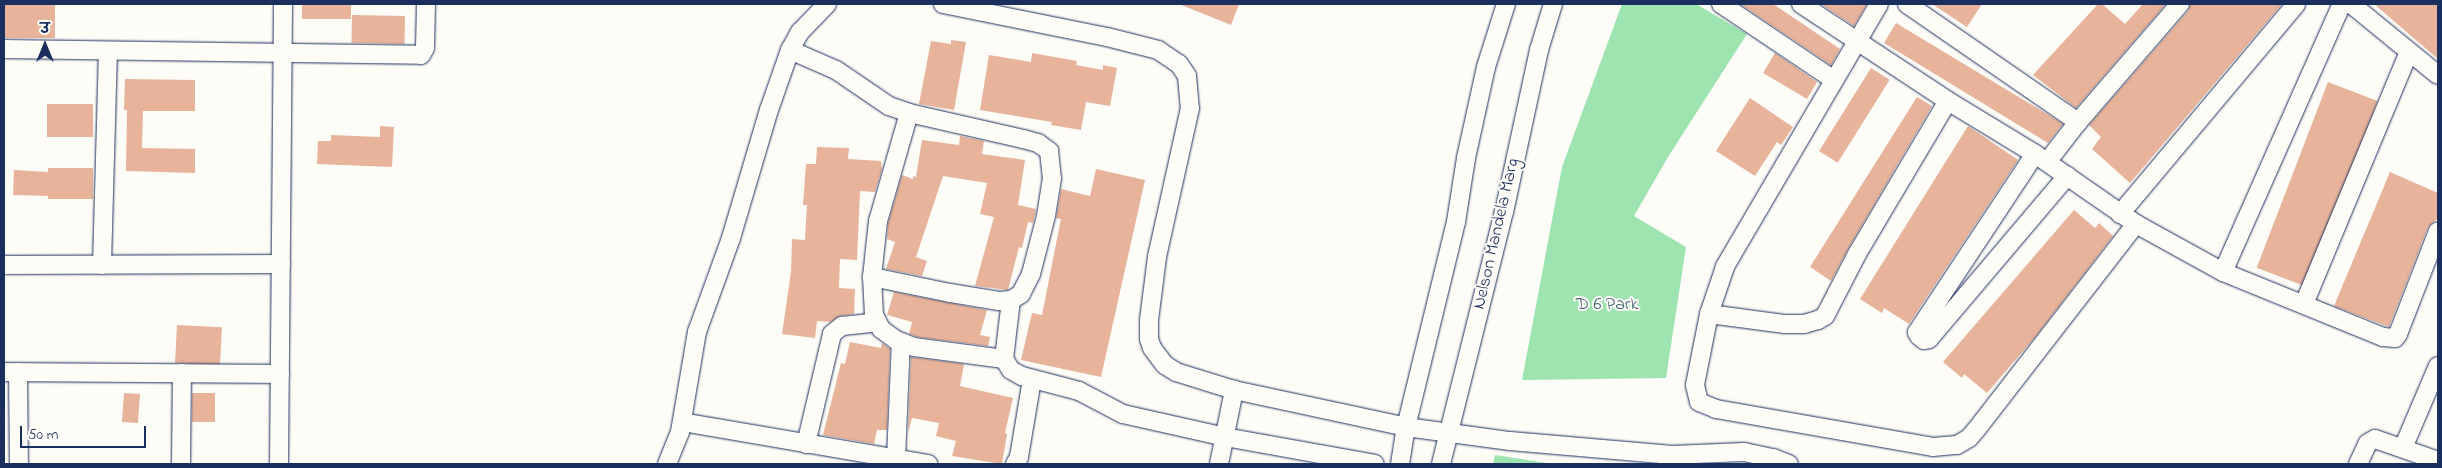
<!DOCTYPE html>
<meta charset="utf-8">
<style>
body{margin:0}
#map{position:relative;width:2442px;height:468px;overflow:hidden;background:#fdfcf7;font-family:"Indie Flower","Playpen Sans Deva",sans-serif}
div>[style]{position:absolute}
.green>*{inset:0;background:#9ee4b0}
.building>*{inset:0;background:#e7b39a;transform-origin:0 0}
.roads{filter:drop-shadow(0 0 1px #1b2f5e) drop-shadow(0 0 1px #1b2f5e)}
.minor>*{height:18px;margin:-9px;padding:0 9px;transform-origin:9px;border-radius:9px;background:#fdfcf7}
span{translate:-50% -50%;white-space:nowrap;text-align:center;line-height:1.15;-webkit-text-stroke:4px #fdfcf7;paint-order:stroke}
.street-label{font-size:18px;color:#1b2f5e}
.park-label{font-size:18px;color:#3c5c72}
.frame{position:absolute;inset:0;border:5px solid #1b2f5e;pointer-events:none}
.north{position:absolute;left:20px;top:20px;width:50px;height:50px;-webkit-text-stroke:4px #fdfcf7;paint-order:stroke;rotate:0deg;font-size:14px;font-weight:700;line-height:20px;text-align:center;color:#1b2f5e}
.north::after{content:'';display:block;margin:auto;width:18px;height:22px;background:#1b2f5e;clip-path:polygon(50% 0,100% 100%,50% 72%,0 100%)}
.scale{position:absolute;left:20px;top:426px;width:126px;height:22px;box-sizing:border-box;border:2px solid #1b2f5e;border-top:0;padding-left:6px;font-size:15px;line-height:18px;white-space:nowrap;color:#1b2f5e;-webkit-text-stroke:4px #fdfcf7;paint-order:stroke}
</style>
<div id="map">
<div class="green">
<div style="clip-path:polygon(1622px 4px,1696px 4px,1747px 34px,1668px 157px,1634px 216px,1686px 247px,1666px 378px,1522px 380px,1562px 167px)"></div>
<div style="clip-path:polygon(1495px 455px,1553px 464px,1493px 464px)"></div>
</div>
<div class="building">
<div style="left:4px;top:4px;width:51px;height:34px"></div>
<div style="left:302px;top:4px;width:49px;height:15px"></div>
<div style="clip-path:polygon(1179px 4px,1239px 4px,1231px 25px)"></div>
<div style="clip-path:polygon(1740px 4px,1773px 4px,1840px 49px,1831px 65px)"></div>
<div style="clip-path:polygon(1821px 4px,1867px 4px,1854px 26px)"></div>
<div style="clip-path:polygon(1932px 4px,1982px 4px,1967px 27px)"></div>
<div style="clip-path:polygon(2098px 4px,2102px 4px,2125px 24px,2143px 4px,2166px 4px,2076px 108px,2033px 75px)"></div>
<div style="clip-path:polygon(2190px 4px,2282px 4px,2130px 183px,2092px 149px,2101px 137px,2089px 125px,2188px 11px)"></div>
<div style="clip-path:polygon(2374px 4px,2438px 4px,2438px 59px)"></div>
<div style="left:352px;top:15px;width:53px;height:28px;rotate:1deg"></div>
<div style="clip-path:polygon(1896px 23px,2052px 117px,2063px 124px,2048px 143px,1884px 43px)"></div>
<div style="clip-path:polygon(951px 40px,966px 42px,954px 110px,919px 104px,931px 41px,951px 44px)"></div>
<div style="clip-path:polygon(1032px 53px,1077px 61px,1076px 65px,1103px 70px,1103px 65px,1117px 68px,1110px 106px,1086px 102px,1081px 130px,1051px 125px,1052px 122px,980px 110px,989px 55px,1031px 62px)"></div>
<div style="clip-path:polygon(1775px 53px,1817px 82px,1807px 99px,1763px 73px)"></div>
<div style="left:1871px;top:68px;width:22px;height:98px;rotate:32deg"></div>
<div style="clip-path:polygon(125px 79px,195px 80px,195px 111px,143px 111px,142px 148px,195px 149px,195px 173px,126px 171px,127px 110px,124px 110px)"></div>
<div style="left:2328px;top:82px;width:53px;height:199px;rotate:21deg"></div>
<div style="clip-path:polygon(1917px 97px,1932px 106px,1848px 249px,1831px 281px,1810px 267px)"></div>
<div style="clip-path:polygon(1750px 98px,1793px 127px,1781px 145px,1777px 142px,1755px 176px,1716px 151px)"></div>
<div style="left:47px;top:104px;width:46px;height:33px"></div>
<div style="clip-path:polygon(380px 126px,394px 127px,392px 167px,317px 164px,318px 141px,331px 141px,331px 135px,380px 137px)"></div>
<div style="clip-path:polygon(1968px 126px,2018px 160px,1909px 324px,1884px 308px,1882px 313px,1860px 299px)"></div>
<div style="clip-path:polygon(960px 136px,984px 141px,982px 154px,1025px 160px,1018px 205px,1036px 209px,1033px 223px,1028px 222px,1022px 248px,1019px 247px,1008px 290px,975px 286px,994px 217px,980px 214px,987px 183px,943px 176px,916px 257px,927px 261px,922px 276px,886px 269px,895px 242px,887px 239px,888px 223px,902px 175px,913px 179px,913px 176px,916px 177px,922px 140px,959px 145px)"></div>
<div style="clip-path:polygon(817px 147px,849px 148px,848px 159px,881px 161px,882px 169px,875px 192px,860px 191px,857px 260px,840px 259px,839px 288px,855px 289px,854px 314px,840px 316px,830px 322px,817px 321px,815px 338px,782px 334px,791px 272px,792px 239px,805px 240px,807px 205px,803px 205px,806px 164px,816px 164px)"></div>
<div style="clip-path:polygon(48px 168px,93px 168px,93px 199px,48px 199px,48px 196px,13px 195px,14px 170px,48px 172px)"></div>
<div style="clip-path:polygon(1096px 169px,1145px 180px,1101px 377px,1021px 360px,1032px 313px,1042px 315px,1061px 219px,1056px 218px,1061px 189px,1090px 196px)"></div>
<div style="clip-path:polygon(2390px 172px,2438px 193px,2438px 218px,2428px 227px,2389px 327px,2334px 306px)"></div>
<div style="clip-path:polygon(2074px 210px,2095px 228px,2099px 223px,2113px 236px,2036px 336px,1987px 393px,1964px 374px,1962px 378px,1943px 362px)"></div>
<div style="clip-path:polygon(894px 292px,987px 310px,980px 335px,990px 337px,988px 346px,917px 337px,909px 334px,912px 322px,887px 315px)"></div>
<div style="left:177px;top:325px;width:45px;height:38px;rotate:3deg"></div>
<div style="clip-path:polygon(850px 342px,881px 348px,882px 343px,890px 349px,887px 430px,877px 430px,874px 444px,823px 435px,841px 363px,845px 364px)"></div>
<div style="clip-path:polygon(911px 357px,964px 364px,960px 386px,1013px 398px,1005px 433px,1007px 434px,1002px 464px,952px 456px,956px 441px,936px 436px,939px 423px,912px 418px,908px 432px)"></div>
<div style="left:124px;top:393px;width:16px;height:29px;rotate:4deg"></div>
<div style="left:192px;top:393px;width:23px;height:29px"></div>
</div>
<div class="roads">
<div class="minor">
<div style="left:943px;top:4px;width:167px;rotate:11.4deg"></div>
<div style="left:1107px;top:37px;width:53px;rotate:14.3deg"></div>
<div style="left:1158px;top:50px;width:25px;rotate:34deg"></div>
<div style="left:1179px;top:64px;width:14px;rotate:56deg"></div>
<div style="left:1187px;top:76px;width:32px;rotate:85deg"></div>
<div style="left:1190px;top:108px;width:153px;rotate:102.5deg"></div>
<div style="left:1157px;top:257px;width:64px;rotate:97.2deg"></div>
<div style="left:1149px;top:320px;width:19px;rotate:90deg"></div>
<div style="left:1149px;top:339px;width:9px;rotate:72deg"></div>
<div style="left:1152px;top:348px;width:21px;rotate:53deg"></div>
<div style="left:1165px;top:365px;width:13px;rotate:32deg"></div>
<div style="left:1176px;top:372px;width:61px;rotate:17.2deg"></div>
<div style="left:1234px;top:390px;width:176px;rotate:12.1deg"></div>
<div style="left:1406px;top:427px;width:105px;rotate:7.7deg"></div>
<div style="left:1510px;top:441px;width:163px;rotate:4.9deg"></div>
<div style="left:1672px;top:455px;width:72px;rotate:-2.4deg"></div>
<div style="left:1744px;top:452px;width:30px;rotate:12deg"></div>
<div style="left:1773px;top:458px;width:17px;rotate:21deg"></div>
<div style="left:1721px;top:4px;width:136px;rotate:33.9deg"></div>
<div style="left:1801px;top:4px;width:176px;rotate:33.4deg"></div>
<div style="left:1948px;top:101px;width:102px;rotate:31.3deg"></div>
<div style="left:2035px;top:154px;width:123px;rotate:34.7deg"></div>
<div style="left:2136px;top:224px;width:99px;rotate:28.9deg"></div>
<div style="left:2223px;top:272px;width:173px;rotate:22.1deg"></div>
<div style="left:2383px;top:337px;width:12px;rotate:5deg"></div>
<div style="left:2395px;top:338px;width:5px;rotate:-53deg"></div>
<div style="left:2398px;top:334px;width:110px;rotate:-68.8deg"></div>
<div style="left:1879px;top:4px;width:305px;rotate:120.4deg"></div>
<div style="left:1725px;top:267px;width:50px;rotate:108.8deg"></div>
<div style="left:1709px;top:314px;width:72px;rotate:101.2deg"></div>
<div style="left:1695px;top:385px;width:17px;rotate:77deg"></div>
<div style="left:1699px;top:402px;width:18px;rotate:22deg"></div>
<div style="left:1716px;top:409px;width:220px;rotate:9.9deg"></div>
<div style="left:1933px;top:447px;width:24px;rotate:-5deg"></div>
<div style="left:1957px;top:445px;width:14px;rotate:-30deg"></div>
<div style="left:1969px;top:438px;width:11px;rotate:-49deg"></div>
<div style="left:1976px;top:430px;width:261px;rotate:-52.2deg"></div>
<div style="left:1907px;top:4px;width:208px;rotate:34.6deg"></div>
<div style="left:2351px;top:4px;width:112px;rotate:39.2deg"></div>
<div style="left:4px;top:49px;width:417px;rotate:0.8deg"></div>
<div style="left:421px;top:55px;width:8px;rotate:-60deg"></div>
<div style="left:425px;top:48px;width:44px;rotate:-88.7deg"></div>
<div style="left:790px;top:50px;width:50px;rotate:23.5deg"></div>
<div style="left:836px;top:70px;width:64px;rotate:34.2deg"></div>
<div style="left:889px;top:106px;width:21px;rotate:19deg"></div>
<div style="left:909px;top:113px;width:117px;rotate:12.8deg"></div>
<div style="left:1023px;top:139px;width:16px;rotate:15deg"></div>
<div style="left:1038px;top:143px;width:14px;rotate:36deg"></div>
<div style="left:1049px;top:151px;width:27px;rotate:84deg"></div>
<div style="left:1052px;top:178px;width:38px;rotate:99deg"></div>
<div style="left:1046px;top:216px;width:60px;rotate:104.5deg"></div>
<div style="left:1031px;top:274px;width:22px;rotate:117deg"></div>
<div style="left:1021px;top:294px;width:12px;rotate:149deg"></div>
<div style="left:1011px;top:300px;width:12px;rotate:175deg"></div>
<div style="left:999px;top:301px;width:50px;rotate:-170.7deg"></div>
<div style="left:950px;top:293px;width:80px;rotate:-168.4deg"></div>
<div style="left:909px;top:113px;width:112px;rotate:106deg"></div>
<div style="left:878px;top:221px;width:56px;rotate:96.1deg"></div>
<div style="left:872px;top:277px;width:38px;rotate:87deg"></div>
<div style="left:874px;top:315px;width:16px;rotate:63deg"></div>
<div style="left:881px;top:329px;width:19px;rotate:36deg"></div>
<div style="left:896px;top:340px;width:19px;rotate:21deg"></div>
<div style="left:914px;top:347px;width:91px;rotate:7.6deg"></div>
<div style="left:2035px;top:154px;width:214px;rotate:123.5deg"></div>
<div style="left:1917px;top:332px;width:4px;rotate:63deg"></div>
<div style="left:1919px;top:336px;width:6px;rotate:39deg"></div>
<div style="left:1924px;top:340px;width:5px;rotate:-11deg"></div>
<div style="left:1929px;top:339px;width:214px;rotate:-49.7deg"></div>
<div style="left:2047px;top:162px;width:51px;rotate:-52.2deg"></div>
<div style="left:2078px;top:122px;width:156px;rotate:-49.2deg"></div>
<div style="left:2120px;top:214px;width:274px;rotate:-50deg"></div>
<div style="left:4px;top:265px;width:277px;rotate:-0.2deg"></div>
<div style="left:102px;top:265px;width:214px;rotate:-88.4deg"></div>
<div style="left:2223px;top:272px;width:293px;rotate:-66.1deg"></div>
<div style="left:1011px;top:300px;width:59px;rotate:96.8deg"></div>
<div style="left:1004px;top:359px;width:13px;rotate:58deg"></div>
<div style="left:1011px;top:370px;width:13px;rotate:29deg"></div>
<div style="left:1022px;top:376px;width:59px;rotate:14.7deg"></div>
<div style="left:1079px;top:391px;width:50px;rotate:27.6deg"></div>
<div style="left:1123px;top:414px;width:105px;rotate:12.7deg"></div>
<div style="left:1225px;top:437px;width:152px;rotate:10.2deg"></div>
<div style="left:2304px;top:304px;width:273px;rotate:-67.4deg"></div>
<div style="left:1709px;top:314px;width:77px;rotate:7.5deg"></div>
<div style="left:1785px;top:324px;width:19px"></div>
<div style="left:1804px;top:324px;width:15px;rotate:-16deg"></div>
<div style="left:1818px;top:320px;width:8px;rotate:-30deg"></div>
<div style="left:1825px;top:316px;width:70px;rotate:-62.7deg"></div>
<div style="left:1857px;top:254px;width:178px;rotate:-59.3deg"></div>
<div style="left:4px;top:372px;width:276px;rotate:0.4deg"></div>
<div style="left:18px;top:372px;width:92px;rotate:89.4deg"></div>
<div style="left:682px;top:422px;width:250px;rotate:9.7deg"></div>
<div style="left:806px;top:444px;width:113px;rotate:-76.7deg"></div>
<div style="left:832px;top:334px;width:13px;rotate:-39deg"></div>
<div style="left:842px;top:326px;width:36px;rotate:-6deg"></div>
<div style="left:2403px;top:448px;width:89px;rotate:-66.9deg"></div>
<div style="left:896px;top:459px;width:117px;rotate:-87.6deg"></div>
<div style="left:181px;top:464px;width:91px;rotate:-89.4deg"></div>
<div style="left:279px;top:464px;width:460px;rotate:-89.5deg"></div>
<div style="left:667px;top:464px;width:35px;rotate:-68deg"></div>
<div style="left:680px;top:432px;width:101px;rotate:-80.4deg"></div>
<div style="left:697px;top:332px;width:100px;rotate:-70.1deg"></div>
<div style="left:731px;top:238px;width:134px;rotate:-73.5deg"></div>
<div style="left:769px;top:110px;width:64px;rotate:-70.7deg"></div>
<div style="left:790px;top:50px;width:21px;rotate:-61deg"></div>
<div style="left:800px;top:32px;width:39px;rotate:-46deg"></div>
<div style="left:1015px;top:464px;width:8px;rotate:-60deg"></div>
<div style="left:1019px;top:457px;width:79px;rotate:-80.5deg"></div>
<div style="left:1219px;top:464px;width:76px;rotate:-78.5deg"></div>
<div style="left:1400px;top:464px;width:37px;rotate:-81deg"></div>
<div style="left:1406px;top:427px;width:211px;rotate:-76.3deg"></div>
<div style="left:1456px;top:222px;width:65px;rotate:-81.1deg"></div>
<div style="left:1466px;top:158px;width:93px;rotate:-77.6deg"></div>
<div style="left:1486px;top:67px;width:66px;rotate:-72.4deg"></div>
<div style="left:1441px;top:464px;width:260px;rotate:-76deg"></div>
<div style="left:1504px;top:212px;width:166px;rotate:-77.8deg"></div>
<div style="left:1539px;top:50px;width:48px;rotate:-73.1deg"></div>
<div style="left:2358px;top:464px;width:23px;rotate:-65deg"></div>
<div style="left:2368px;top:443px;width:8px;rotate:-30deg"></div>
<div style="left:2375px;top:439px;width:67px;rotate:19.2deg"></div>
</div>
</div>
<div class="street-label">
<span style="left:1497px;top:234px;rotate:-77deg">Nelson Mandela Marg</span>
</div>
<div class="park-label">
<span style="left:1607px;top:305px">D 6 Park</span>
</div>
<div class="frame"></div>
<div class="north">उ</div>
<div class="scale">50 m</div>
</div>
